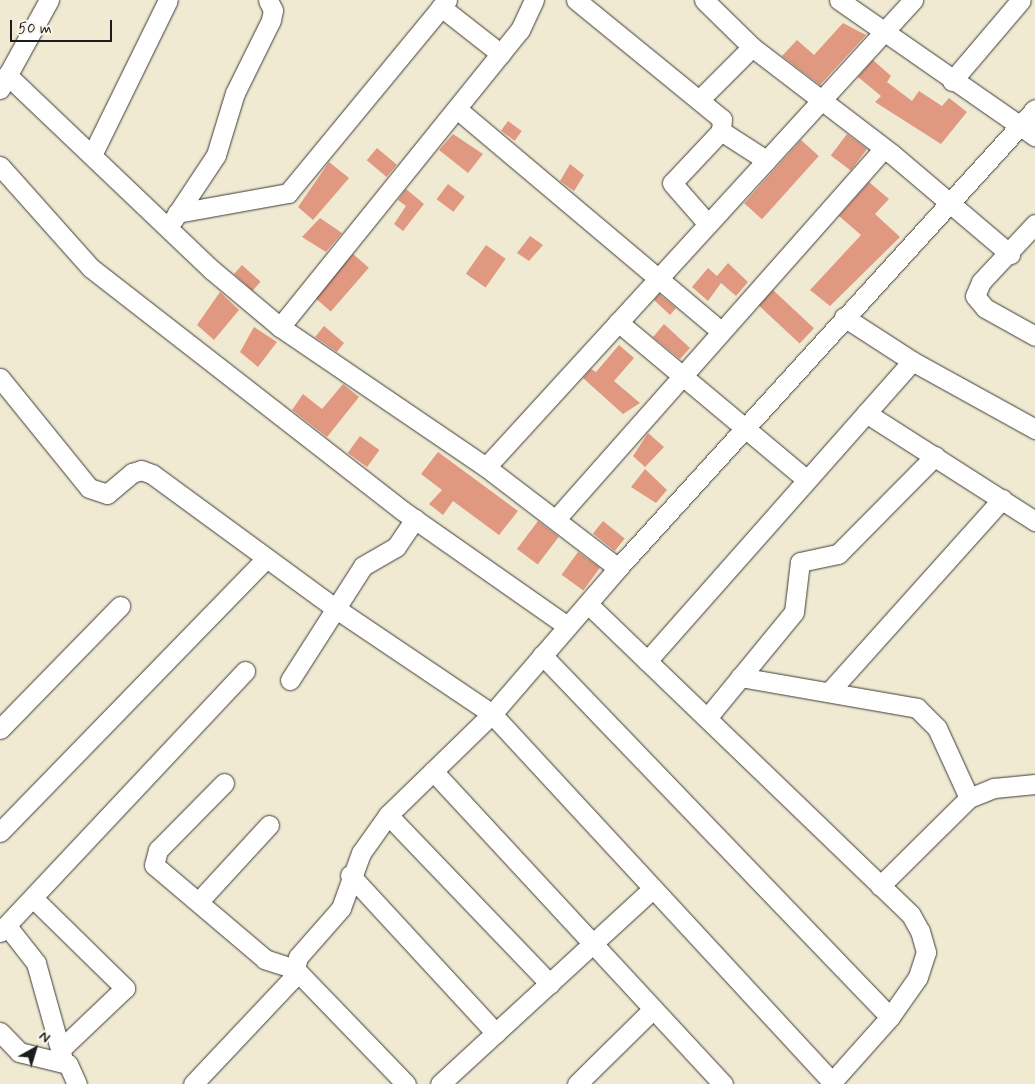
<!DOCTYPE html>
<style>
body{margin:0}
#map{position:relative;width:1035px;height:1084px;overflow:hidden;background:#f1ead2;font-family:Mynerve,sans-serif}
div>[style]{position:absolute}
.building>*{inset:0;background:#e09880;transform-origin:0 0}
.roads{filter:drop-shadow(0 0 1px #3c3b37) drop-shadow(0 0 1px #3c3b37)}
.minor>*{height:19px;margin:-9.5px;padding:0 9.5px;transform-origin:9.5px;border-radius:9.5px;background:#fff}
span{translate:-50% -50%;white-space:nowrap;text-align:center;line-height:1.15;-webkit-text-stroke:4px #fbf7ec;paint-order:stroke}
.north{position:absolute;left:10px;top:1024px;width:50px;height:50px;-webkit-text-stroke:4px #fbf7ec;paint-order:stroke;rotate:39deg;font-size:14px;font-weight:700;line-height:20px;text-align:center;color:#1c1c1c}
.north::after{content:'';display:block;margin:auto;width:18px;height:22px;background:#1c1c1c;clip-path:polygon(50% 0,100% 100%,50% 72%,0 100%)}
.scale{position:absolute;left:10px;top:20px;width:102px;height:22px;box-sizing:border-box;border:2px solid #1c1c1c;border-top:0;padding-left:6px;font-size:15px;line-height:18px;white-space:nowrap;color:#1c1c1c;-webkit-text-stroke:4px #fbf7ec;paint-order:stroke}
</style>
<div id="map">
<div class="building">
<div style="clip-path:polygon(843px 23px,866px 35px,820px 85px,782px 56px,797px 40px,814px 55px)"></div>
<div style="clip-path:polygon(873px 60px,891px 76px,887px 82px,912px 101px,919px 91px,942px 106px,949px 98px,967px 112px,941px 144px,875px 102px,881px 96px,858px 77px)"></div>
<div style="left:508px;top:121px;width:17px;height:12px;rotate:36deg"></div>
<div style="clip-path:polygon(453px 134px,483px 154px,468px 173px,439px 150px)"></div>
<div style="left:847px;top:134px;width:25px;height:27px;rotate:37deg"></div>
<div style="left:801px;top:140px;width:24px;height:85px;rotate:42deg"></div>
<div style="left:377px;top:148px;width:26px;height:16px;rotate:40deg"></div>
<div style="clip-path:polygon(329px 162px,349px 178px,313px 220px,298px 207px)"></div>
<div style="clip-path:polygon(570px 164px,584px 175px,574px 191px,560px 181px)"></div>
<div style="clip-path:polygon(869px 182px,889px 199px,875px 214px,900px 237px,830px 306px,810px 290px,861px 235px,839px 216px)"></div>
<div style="left:448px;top:184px;width:21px;height:19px;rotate:37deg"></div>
<div style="clip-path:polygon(406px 189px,424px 204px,403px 231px,394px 224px,406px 206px,398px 200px)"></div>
<div style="clip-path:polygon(320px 218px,342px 233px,326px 252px,302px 237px)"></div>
<div style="clip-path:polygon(530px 236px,543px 245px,529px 261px,517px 253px)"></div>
<div style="left:486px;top:245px;width:24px;height:35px;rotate:35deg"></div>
<div style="left:353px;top:254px;width:21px;height:58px;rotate:41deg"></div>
<div style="clip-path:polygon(728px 263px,748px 282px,736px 296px,721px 283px,708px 301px,692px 287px,708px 268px,717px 276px)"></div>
<div style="left:242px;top:265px;width:25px;height:12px;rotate:42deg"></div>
<div style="left:773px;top:290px;width:56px;height:21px;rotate:43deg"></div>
<div style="clip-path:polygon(220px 292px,239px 310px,214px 340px,197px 325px)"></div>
<div style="clip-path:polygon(659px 294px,676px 308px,670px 315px,654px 300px)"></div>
<div style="clip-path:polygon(664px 324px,690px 348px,680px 359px,653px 337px)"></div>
<div style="clip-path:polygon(324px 326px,344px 343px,337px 352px,315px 337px)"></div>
<div style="clip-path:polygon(254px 327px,277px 342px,258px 367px,240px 352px)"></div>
<div style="clip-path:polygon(619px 345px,634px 358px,614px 381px,640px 403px,623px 414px,583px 378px,591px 369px,596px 372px)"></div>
<div style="clip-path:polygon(343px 384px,359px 397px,327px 437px,292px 410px,303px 394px,322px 409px)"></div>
<div style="clip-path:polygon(648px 433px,664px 447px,645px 467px,633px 456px)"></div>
<div style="left:360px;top:436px;width:24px;height:21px;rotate:36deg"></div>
<div style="clip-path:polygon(438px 452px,518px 511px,499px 535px,453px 501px,443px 515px,429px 504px,442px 490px,421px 474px)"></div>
<div style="clip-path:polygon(645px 469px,667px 490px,656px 503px,631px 487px)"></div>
<div style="left:538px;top:521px;width:26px;height:35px;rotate:37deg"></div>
<div style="left:603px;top:521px;width:28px;height:16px;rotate:39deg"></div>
<div style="left:578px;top:552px;width:27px;height:28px;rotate:36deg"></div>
</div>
<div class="roads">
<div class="minor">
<div style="left:576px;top:0;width:188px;rotate:39.2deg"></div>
<div style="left:722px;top:119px;width:12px;rotate:95deg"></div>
<div style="left:721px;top:131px;width:71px;rotate:133.3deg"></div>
<div style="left:672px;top:183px;width:53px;rotate:48.8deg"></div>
<div style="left:704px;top:0;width:67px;rotate:44.4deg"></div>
<div style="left:752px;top:47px;width:176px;rotate:37.4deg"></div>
<div style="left:892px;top:154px;width:155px;rotate:40.3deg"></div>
<div style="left:839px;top:0;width:239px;rotate:34.8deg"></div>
<div style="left:441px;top:7px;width:76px;rotate:38.1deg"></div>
<div style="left:7px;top:75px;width:283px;rotate:43.6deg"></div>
<div style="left:212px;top:270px;width:89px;rotate:40deg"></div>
<div style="left:280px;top:327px;width:249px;rotate:34.2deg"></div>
<div style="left:486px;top:467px;width:166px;rotate:37.4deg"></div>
<div style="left:952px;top:81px;width:106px;rotate:-49.6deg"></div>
<div style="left:0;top:89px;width:102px;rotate:-61.2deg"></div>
<div style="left:699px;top:100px;width:75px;rotate:-45deg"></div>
<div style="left:457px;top:109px;width:345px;rotate:40.1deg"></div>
<div style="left:721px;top:131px;width:54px;rotate:32.8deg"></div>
<div style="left:93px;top:153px;width:170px;rotate:-63.9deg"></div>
<div style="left:0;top:166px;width:137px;rotate:48.3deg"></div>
<div style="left:91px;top:268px;width:395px;rotate:37.9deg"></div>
<div style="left:403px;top:511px;width:200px;rotate:35deg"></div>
<div style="left:177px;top:213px;width:113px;rotate:-10.2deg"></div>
<div style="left:288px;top:193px;width:250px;rotate:-50.5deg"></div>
<div style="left:173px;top:220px;width:78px;rotate:-56.5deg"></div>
<div style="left:216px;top:155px;width:65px;rotate:-73deg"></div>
<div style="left:235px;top:93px;width:81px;rotate:-63.7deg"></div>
<div style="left:271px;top:20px;width:10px;rotate:-79deg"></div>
<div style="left:273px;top:10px;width:11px;rotate:-117deg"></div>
<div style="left:1035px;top:224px;width:79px;rotate:133deg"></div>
<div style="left:981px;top:282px;width:15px;rotate:113deg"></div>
<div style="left:975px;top:296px;width:16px;rotate:50deg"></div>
<div style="left:985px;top:308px;width:57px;rotate:29.2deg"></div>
<div style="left:844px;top:317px;width:81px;rotate:32.9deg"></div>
<div style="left:912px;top:361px;width:141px;rotate:28.9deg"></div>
<div style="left:618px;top:322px;width:246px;rotate:39.9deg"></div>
<div style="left:280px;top:327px;width:382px;rotate:-51.1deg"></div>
<div style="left:520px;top:30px;width:33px;rotate:-65deg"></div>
<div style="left:0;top:378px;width:141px;rotate:51deg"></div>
<div style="left:89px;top:488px;width:19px;rotate:18deg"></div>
<div style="left:107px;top:494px;width:33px;rotate:-40deg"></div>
<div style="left:132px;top:473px;width:9px;rotate:-18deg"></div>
<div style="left:141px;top:470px;width:12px;rotate:20deg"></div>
<div style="left:152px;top:474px;width:227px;rotate:36.2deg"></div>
<div style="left:335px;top:608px;width:189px;rotate:34deg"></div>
<div style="left:492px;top:714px;width:504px;rotate:47.25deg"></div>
<div style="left:866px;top:413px;width:201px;rotate:32.6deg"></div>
<div style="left:486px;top:467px;width:633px;rotate:-47.56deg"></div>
<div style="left:556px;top:519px;width:495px;rotate:-48.5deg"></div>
<div style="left:588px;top:604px;width:448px;rotate:43.9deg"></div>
<div style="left:911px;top:915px;width:18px;rotate:61deg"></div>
<div style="left:920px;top:931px;width:22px;rotate:74deg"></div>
<div style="left:926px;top:952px;width:26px;rotate:108deg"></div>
<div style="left:918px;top:977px;width:49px;rotate:125deg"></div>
<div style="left:890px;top:1017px;width:87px;rotate:131.7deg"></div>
<div style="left:542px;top:655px;width:502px;rotate:46.13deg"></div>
<div style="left:647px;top:661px;width:400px;rotate:-48.5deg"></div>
<div style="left:740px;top:677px;width:180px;rotate:9.9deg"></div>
<div style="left:917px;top:708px;width:28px;rotate:45deg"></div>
<div style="left:937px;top:728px;width:77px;rotate:65.4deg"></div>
<div style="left:290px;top:680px;width:135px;rotate:-57.4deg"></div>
<div style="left:363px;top:566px;width:38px;rotate:-30deg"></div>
<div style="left:396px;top:547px;width:34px;rotate:-56deg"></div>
<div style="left:830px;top:691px;width:258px;rotate:-48.1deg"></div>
<div style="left:707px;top:718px;width:137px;rotate:-50.6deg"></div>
<div style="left:794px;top:612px;width:50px;rotate:-83.2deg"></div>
<div style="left:800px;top:562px;width:39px;rotate:-12deg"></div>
<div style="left:838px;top:554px;width:138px;rotate:-45.3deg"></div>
<div style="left:0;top:729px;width:172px;rotate:-45.7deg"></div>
<div style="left:433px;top:771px;width:427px;rotate:47.2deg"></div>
<div style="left:388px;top:815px;width:234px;rotate:46.2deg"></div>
<div style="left:0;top:832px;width:382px;rotate:-45.8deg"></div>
<div style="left:350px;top:875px;width:215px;rotate:47.3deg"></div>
<div style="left:880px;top:886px;width:125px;rotate:-44.7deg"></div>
<div style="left:969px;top:798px;width:27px;rotate:-22deg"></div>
<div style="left:994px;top:788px;width:41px;rotate:-5.6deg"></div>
<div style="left:33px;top:898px;width:129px;rotate:44.4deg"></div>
<div style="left:125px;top:988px;width:88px;rotate:136.4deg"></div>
<div style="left:200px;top:900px;width:102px;rotate:-47.4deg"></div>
<div style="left:7px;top:926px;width:47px;rotate:51.9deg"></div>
<div style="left:36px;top:963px;width:101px;rotate:74.4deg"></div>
<div style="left:0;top:932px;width:358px;rotate:-46.8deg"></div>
<div style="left:0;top:1032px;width:28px;rotate:46deg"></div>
<div style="left:19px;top:1052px;width:50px;rotate:13.8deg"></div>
<div style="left:68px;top:1064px;width:22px;rotate:66deg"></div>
<div style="left:193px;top:1084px;width:143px;rotate:-46.7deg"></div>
<div style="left:291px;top:980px;width:12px;rotate:-70deg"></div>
<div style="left:295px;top:969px;width:32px;rotate:-162deg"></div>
<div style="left:265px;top:959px;width:145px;rotate:-139.7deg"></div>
<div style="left:154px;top:865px;width:16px;rotate:-75deg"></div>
<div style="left:158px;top:850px;width:94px;rotate:-45.4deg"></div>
<div style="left:406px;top:1084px;width:160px;rotate:-134deg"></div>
<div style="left:295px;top:969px;width:12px;rotate:-76deg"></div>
<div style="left:298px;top:957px;width:65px;rotate:-48.7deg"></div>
<div style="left:341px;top:908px;width:59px;rotate:-70deg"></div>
<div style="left:361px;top:853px;width:47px;rotate:-54.6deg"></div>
<div style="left:388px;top:815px;width:145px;rotate:-44.2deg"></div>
<div style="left:492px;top:714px;width:193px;rotate:-49.2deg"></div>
<div style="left:618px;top:568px;width:620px;rotate:-47.74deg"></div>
<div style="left:440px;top:1084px;width:289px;rotate:-42.6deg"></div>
<div style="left:577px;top:1084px;width:107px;rotate:-44.6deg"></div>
</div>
</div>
<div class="north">N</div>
<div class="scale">50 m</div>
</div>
